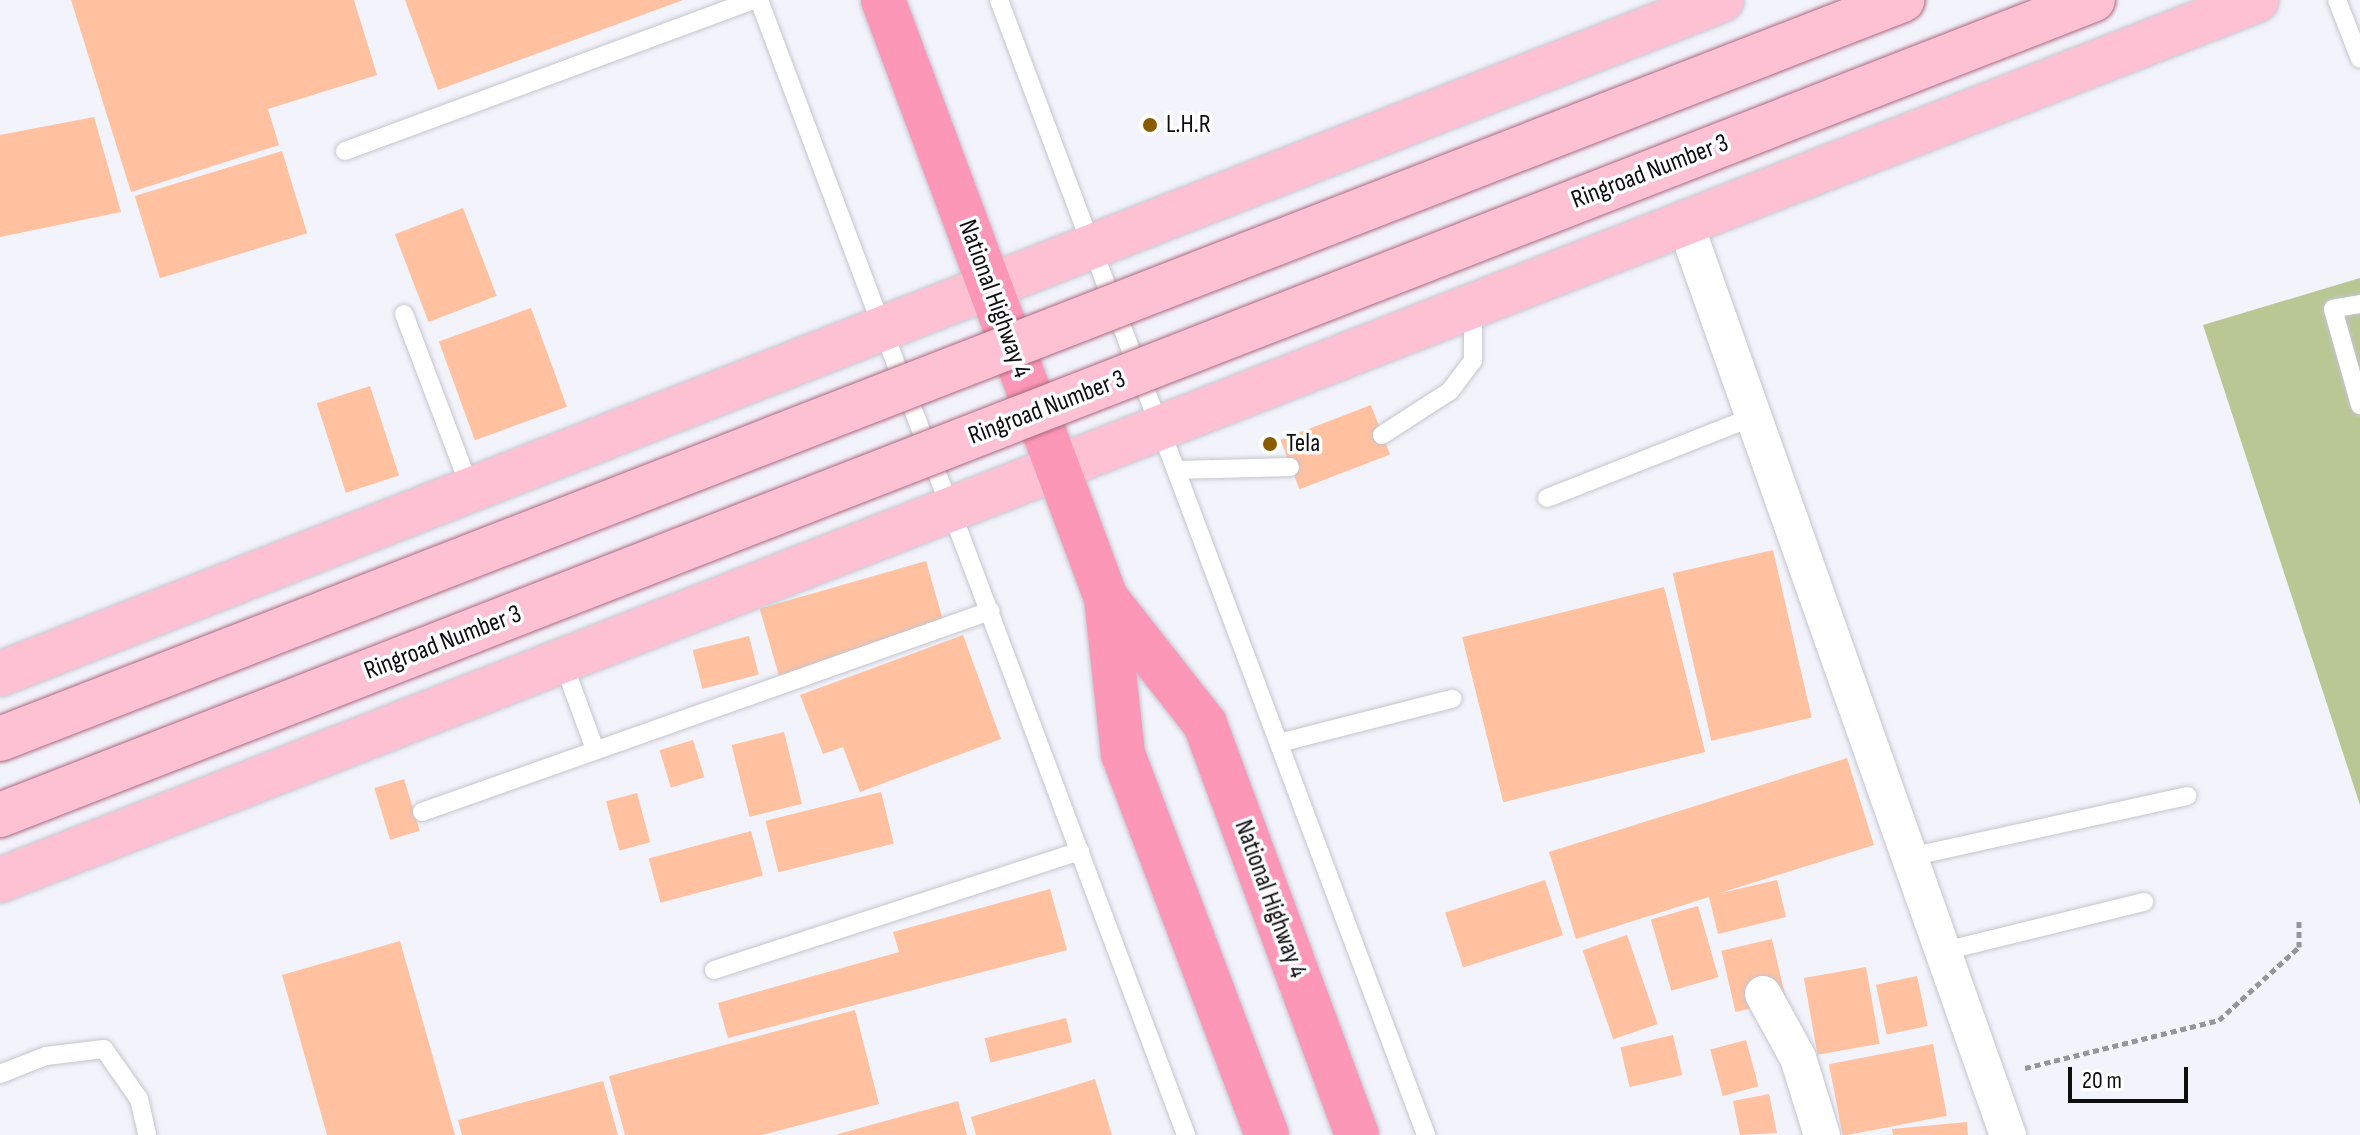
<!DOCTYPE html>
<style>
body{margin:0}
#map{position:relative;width:2360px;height:1135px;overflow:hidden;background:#f3f3fc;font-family:"Sofia Sans Condensed",sans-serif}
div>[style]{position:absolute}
.green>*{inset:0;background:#b9c794}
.building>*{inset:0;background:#ffc19f;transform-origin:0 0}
.path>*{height:5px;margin-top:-2.5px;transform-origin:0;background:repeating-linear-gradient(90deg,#95959c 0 6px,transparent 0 10px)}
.roads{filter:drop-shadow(0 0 2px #c5c5ce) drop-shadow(0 0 2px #c5c5ce)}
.lane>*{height:18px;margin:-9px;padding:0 9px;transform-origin:9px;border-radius:9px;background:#fff}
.street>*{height:36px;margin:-18px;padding:0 18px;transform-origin:18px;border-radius:18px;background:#fff}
.primary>*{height:44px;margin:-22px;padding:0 22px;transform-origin:22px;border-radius:22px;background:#fec1d4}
.highway>*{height:44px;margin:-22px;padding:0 22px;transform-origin:22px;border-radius:22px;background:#fd97b7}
.bridges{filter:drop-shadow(0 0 2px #a9677d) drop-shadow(0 0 2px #a9677d)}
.primary-bridge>*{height:44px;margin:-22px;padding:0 22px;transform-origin:22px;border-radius:22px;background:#fec1d4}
.dots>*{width:22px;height:22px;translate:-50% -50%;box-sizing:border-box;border:4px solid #fff;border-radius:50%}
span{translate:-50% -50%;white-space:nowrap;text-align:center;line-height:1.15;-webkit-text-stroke:7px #fff;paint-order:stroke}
.poi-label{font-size:26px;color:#0e0e11}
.left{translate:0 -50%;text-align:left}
.street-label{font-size:26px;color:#0e0e11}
.scale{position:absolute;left:2068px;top:1067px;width:120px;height:36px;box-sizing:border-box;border:4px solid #0e0e11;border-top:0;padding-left:10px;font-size:24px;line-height:28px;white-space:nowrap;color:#0e0e11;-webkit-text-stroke:6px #fff;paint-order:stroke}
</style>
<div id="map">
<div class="green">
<div style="clip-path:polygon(2360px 278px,2360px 805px,2203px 325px)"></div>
</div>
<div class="building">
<div style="clip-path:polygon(71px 0,354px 0,377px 75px,268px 109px,279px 145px,131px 192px)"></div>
<div style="clip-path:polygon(405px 0,683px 0,438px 90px)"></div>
<div style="clip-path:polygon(94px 117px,121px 212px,0 237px,0 135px)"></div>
<div style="left:282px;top:151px;width:86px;height:154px;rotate:73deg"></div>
<div style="left:463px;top:208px;width:94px;height:73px;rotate:69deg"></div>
<div style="left:531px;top:308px;width:105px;height:98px;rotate:70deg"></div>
<div style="left:370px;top:386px;width:94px;height:56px;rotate:72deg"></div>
<div style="left:1371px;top:405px;width:53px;height:97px;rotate:69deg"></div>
<div style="left:1773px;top:550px;width:172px;height:103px;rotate:77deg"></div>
<div style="left:926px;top:561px;width:71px;height:173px;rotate:74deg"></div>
<div style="left:1664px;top:587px;width:170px;height:208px;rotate:76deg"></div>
<div style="clip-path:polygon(963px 635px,1001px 739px,860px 792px,843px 747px,823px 754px,800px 695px)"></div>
<div style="left:749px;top:636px;width:40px;height:58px;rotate:76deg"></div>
<div style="left:784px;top:732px;width:74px;height:54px;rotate:76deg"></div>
<div style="left:693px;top:740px;width:39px;height:35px;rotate:73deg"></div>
<div style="clip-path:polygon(1847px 758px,1874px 845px,1717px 894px,1777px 880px,1786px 917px,1718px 934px,1709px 897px,1576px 939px,1549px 852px)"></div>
<div style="left:404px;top:779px;width:54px;height:31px;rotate:73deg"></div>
<div style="left:881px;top:792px;width:53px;height:119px;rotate:76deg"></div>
<div style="left:637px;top:793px;width:51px;height:32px;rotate:75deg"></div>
<div style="left:751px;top:831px;width:46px;height:106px;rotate:75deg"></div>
<div style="left:1545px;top:880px;width:58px;height:105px;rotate:72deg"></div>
<div style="clip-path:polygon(1050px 889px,1067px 950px,728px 1038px,718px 1003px,899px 952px,893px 932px)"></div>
<div style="left:1698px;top:906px;width:74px;height:49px;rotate:74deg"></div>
<div style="left:1627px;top:935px;width:94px;height:47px;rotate:71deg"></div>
<div style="left:1772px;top:939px;width:63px;height:52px;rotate:77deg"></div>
<div style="clip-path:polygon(400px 941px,455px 1135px,327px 1135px,282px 975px)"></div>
<div style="left:1866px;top:967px;width:78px;height:63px;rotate:80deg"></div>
<div style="left:1917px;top:976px;width:51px;height:42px;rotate:78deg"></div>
<div style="clip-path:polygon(855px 1010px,879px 1104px,762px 1135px,625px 1135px,609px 1076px)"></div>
<div style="left:1066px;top:1018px;width:25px;height:84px;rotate:76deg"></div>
<div style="left:1673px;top:1035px;width:41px;height:54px;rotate:77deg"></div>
<div style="left:1746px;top:1040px;width:48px;height:37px;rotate:75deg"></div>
<div style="left:1933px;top:1044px;width:73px;height:106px;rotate:79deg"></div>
<div style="clip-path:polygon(1095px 1079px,1112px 1135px,976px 1135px,971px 1117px)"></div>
<div style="clip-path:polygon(603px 1081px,618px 1135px,462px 1135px,458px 1120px)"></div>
<div style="clip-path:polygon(1769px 1094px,1777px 1133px,1740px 1135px,1733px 1101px)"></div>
<div style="clip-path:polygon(958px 1101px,967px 1135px,838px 1135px,838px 1134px)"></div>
<div style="clip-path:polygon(1967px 1122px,1968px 1135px,1893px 1135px,1892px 1129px)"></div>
</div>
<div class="path">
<div style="left:2025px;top:1068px;width:200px;rotate:-13.9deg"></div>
<div style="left:2219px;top:1020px;width:108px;rotate:-42.4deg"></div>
<div style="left:2299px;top:947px;width:28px;rotate:-90deg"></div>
</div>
<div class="roads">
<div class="lane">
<div style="left:759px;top:0;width:1213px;rotate:69.38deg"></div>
<div style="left:999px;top:0;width:1213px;rotate:69.38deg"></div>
<div style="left:2337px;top:0;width:63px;rotate:68.7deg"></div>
<div style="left:345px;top:151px;width:435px;rotate:-20.3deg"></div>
<div style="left:2360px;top:304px;width:27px;rotate:170deg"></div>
<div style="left:2333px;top:309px;width:100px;rotate:74.3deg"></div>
<div style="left:404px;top:314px;width:188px;rotate:69.2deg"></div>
<div style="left:1382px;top:435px;width:81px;rotate:-32.9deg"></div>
<div style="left:1450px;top:391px;width:38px;rotate:-53deg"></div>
<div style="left:1473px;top:361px;width:55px;rotate:-90deg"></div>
<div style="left:1177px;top:470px;width:113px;rotate:-1.5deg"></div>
<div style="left:1547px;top:498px;width:224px;rotate:-21.5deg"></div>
<div style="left:562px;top:660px;width:95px;rotate:69.7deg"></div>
<div style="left:1279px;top:743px;width:179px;rotate:-14.3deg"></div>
<div style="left:422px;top:812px;width:603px;rotate:-19.49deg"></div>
<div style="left:1914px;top:856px;width:280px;rotate:-12.4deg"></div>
<div style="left:1948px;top:950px;width:202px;rotate:-13.8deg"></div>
<div style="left:714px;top:970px;width:385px;rotate:-18deg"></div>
<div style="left:0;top:1074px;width:49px;rotate:-21.4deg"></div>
<div style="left:46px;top:1056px;width:58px;rotate:-6.9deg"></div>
<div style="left:104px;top:1049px;width:61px;rotate:55deg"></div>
<div style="left:139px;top:1099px;width:37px;rotate:77deg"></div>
</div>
<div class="street">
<div style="left:1685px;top:223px;width:968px;rotate:70.5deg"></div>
<div style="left:1763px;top:994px;width:73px;rotate:61.3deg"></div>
<div style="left:1798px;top:1058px;width:81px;rotate:72.7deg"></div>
</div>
<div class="primary">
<div style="left:0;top:674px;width:1849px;rotate:-21.38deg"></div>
<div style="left:0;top:880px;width:2422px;rotate:-21.3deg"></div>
</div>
<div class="highway">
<div style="left:883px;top:0;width:638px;rotate:69.55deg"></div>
<div style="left:1106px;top:598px;width:157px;rotate:83.8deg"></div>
<div style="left:1123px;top:754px;width:407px;rotate:69.3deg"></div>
<div style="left:1106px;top:598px;width:160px;rotate:51.8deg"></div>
<div style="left:1205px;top:724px;width:438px;rotate:69.7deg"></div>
</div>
</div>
<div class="bridges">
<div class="primary-bridge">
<div style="left:0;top:739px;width:2041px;rotate:-21.23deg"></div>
<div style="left:0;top:815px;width:2246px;rotate:-21.28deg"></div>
</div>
</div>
<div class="dots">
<div style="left:1150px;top:125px;background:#8a5b00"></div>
<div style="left:1270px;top:444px;background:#8a5b00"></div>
</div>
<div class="poi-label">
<span class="left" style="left:1166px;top:125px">L.H.R</span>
<span class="left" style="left:1286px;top:444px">Tela</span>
</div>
<div class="street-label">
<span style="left:1650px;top:172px;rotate:-21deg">Ringroad Number 3</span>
<span style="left:994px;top:299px;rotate:70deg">National Highway 4</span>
<span style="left:1047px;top:408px;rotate:-21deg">Ringroad Number 3</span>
<span style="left:443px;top:643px;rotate:-21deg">Ringroad Number 3</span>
<span style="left:1270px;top:899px;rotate:70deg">National Highway 4</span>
</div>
<div class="scale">20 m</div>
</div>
